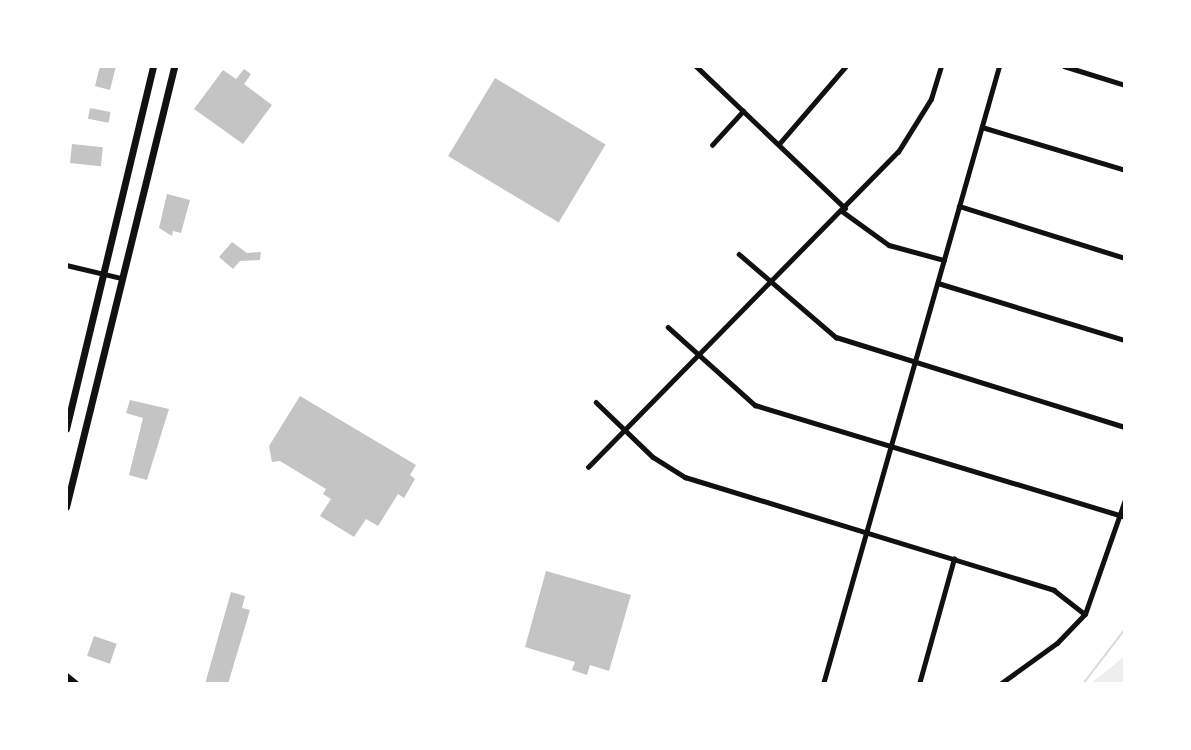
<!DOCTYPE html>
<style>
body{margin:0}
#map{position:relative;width:1191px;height:750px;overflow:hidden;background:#fff;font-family:Helvetica,sans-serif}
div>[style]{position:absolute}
.green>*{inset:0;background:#eee}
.stream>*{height:2px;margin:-1px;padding:0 1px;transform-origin:1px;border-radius:1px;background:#d9d9d9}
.building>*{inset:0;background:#c4c4c4;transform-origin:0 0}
.minor>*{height:4.5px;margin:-2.25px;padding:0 2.25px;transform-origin:2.25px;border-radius:2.25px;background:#111}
.tertiary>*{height:5px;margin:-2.5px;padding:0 2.5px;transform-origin:2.5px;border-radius:2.5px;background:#111}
.primary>*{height:7px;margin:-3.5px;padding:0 3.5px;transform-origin:3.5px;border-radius:3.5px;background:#111}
.trunk>*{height:7px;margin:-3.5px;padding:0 3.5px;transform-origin:3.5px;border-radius:3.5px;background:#111}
span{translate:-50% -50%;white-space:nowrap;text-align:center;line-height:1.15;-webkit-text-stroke:4.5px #fff;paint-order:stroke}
.frame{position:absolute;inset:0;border:68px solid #fff;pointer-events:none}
</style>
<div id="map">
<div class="green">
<div style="clip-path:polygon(1125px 656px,1125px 684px,1090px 684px)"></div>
</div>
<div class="stream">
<div style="left:1083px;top:684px;width:69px;rotate:-52.6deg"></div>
</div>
<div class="building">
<div style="clip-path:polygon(100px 66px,116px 66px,110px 90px,95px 86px)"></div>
<div style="clip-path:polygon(244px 69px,251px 74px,244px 84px,272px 105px,243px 144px,194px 109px,223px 70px,236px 79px)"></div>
<div style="left:495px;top:78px;width:129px;height:91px;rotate:31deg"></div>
<div style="left:90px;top:108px;width:21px;height:11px;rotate:11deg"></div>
<div style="left:72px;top:144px;width:31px;height:19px;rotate:6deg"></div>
<div style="clip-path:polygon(167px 194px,190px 200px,181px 233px,173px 231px,172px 236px,159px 228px)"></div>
<div style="clip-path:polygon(232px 242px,247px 253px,261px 252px,260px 260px,240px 261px,233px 269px,219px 257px)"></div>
<div style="clip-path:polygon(300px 396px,416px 465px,410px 475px,415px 479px,404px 498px,398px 494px,378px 526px,366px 519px,354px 537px,320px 516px,331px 499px,323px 494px,326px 489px,280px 461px,272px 462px,269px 446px)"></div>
<div style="clip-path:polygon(130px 400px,169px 409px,147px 480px,129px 475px,143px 418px,126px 413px)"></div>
<div style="clip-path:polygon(546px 571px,631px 595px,609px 671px,590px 665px,587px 675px,572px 670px,575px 662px,525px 647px)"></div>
<div style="clip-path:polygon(231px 592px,245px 596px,242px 608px,250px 610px,228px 684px,205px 684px)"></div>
<div style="left:94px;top:636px;width:24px;height:21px;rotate:19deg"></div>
</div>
<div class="minor">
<div style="left:696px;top:66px;width:206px;rotate:43.6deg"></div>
<div style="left:1064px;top:66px;width:64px;rotate:17.3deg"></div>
<div style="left:982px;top:127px;width:149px;rotate:16.7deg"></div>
<div style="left:779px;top:144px;width:103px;rotate:-49.3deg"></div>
<div style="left:712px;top:145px;width:46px;rotate:-47.6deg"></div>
<div style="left:959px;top:206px;width:174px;rotate:17.4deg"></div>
<div style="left:842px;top:211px;width:58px;rotate:35.9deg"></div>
<div style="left:889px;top:245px;width:57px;rotate:15.3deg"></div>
<div style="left:739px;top:254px;width:128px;rotate:40.6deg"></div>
<div style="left:836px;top:337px;width:303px;rotate:17.3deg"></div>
<div style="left:938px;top:283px;width:195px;rotate:17deg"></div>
<div style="left:668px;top:327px;width:117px;rotate:41.9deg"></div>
<div style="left:755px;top:405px;width:387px;rotate:16.8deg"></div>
<div style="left:596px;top:402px;width:79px;rotate:44deg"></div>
<div style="left:653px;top:457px;width:38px;rotate:32deg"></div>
<div style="left:685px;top:477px;width:386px;rotate:17deg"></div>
<div style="left:1054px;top:590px;width:39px;rotate:38deg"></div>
<div style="left:588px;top:467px;width:442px;rotate:-45.5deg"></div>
<div style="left:898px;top:152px;width:62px;rotate:-58.1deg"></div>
<div style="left:931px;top:99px;width:34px;rotate:-73deg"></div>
<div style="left:919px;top:684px;width:130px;rotate:-74.4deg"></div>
<div style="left:1000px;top:684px;width:70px;rotate:-35.7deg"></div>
<div style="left:1057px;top:643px;width:40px;rotate:-46deg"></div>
<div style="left:1085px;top:614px;width:121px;rotate:-70.7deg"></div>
</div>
<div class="tertiary">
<div style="left:66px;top:265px;width:57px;rotate:13.3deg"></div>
<div style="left:823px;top:684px;width:643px;rotate:-74.1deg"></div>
</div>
<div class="primary">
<div style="left:66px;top:429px;width:373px;rotate:-76.5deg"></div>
<div style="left:66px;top:507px;width:454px;rotate:-76.2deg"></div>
</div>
<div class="trunk">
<div style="left:66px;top:676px;width:13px;rotate:39deg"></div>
</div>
<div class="frame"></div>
</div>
